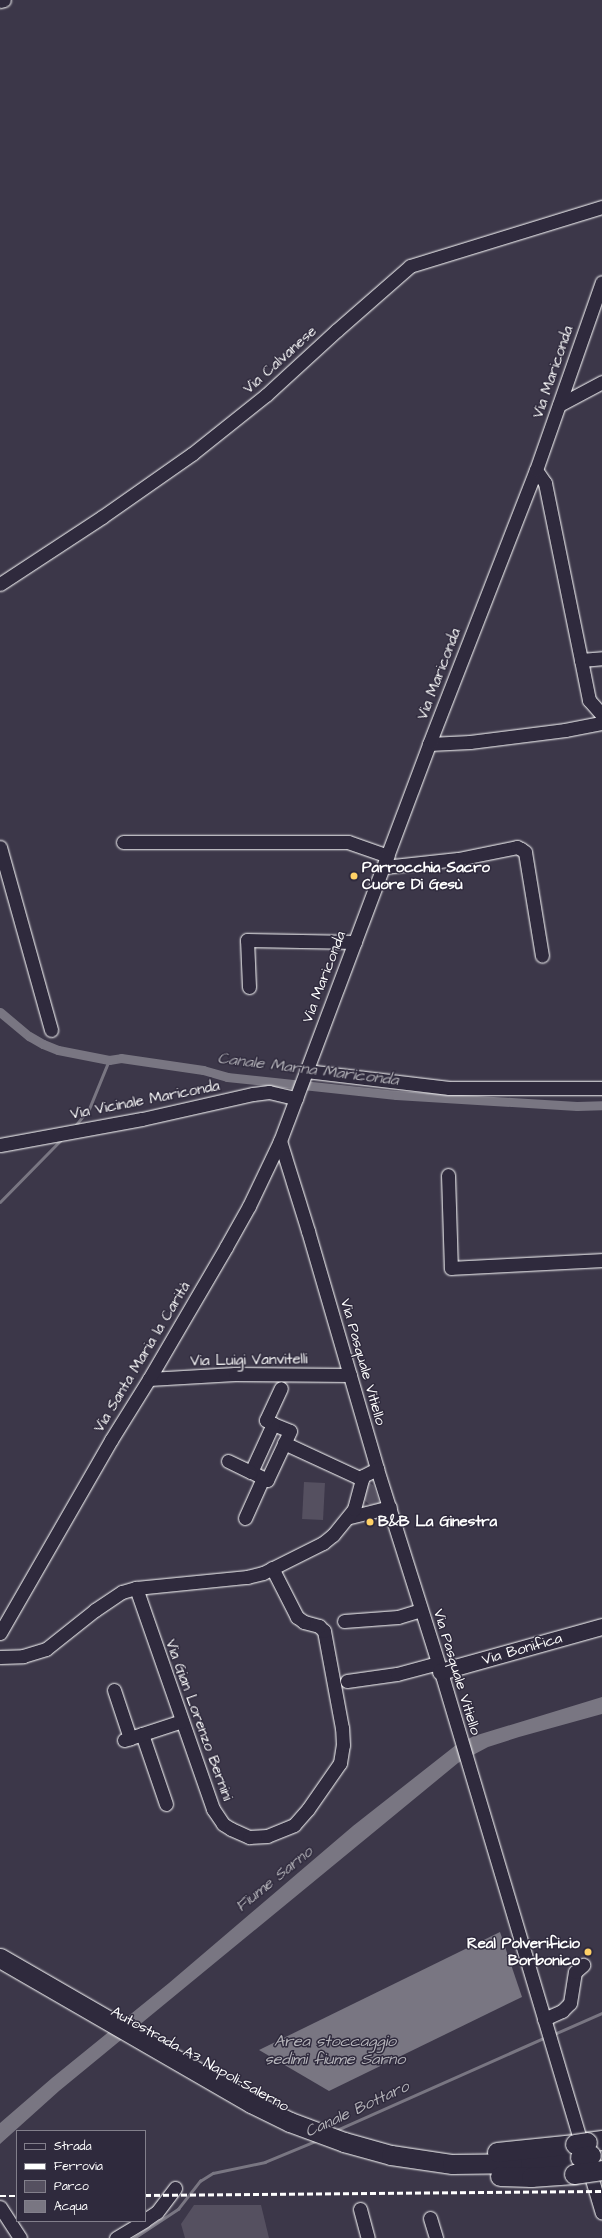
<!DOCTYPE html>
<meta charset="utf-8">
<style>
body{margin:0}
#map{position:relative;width:602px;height:2238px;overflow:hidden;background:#3c3749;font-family:"Architects Daughter",sans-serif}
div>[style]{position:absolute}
.green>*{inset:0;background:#555060;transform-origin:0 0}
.water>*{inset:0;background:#797682}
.stream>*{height:2.5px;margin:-1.25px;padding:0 1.25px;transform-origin:1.25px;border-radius:1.25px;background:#797682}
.canal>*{height:9px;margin:-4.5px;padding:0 4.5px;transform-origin:4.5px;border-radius:4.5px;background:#797682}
.roads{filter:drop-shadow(0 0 1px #fff) drop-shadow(0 0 1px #fff)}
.minor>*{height:13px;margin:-6.5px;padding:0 6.5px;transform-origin:6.5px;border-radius:6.5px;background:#2f2a3d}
.major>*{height:16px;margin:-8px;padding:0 8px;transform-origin:8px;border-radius:8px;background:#2f2a3d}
.highway>*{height:19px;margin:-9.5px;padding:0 9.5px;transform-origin:9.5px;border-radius:9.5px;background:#2f2a3d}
.rail>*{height:2.5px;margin-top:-1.25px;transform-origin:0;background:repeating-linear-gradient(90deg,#fff 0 6px,transparent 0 9px)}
.bridges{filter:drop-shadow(0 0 1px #fff) drop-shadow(0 0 1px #fff)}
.highway-bridge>*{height:19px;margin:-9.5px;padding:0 9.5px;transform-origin:9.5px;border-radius:9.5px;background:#2f2a3d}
.dots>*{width:11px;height:11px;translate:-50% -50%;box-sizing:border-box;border:2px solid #2f2a3d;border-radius:50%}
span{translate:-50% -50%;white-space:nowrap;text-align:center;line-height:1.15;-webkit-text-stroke:3px #2f2a3d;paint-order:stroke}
.street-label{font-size:15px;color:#fff}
.poi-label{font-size:15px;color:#fff;font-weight:700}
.left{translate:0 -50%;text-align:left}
.right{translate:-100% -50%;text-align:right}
.water-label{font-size:16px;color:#b5b4ba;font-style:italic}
.legend{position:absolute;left:16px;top:2130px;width:130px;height:92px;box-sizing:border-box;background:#2f2a3d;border:1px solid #827f8b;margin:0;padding:5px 7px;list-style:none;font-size:12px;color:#fff}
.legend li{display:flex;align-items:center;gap:8px;height:20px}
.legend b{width:20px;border:1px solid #827f8b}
</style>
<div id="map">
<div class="green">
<div style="left:304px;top:1482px;width:21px;height:37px;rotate:3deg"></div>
<div style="clip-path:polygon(367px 1482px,373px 1485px,380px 1504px,370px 1505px,363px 1499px)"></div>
<div style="clip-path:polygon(194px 2205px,261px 2205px,269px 2238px,185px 2238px,181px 2224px)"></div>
</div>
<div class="water">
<div style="clip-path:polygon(602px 1697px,602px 1714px,519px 1737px,488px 1747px,458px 1763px,59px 2091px,0 2144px,0 2123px,52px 2078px,169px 1983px,353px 1826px,456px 1745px,474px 1736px)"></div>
<div style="clip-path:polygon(500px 1932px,522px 1997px,329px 2091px,259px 2050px)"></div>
</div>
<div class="stream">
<div style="left:75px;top:1126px;width:22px;rotate:-51deg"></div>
<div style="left:89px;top:1109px;width:53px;rotate:-67.8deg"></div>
<div style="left:0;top:1202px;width:88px;rotate:-45.5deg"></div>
<div style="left:552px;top:2035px;width:55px;rotate:-23.7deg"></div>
<div style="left:337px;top:2130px;width:229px;rotate:-24deg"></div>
<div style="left:134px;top:2238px;width:53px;rotate:-33.4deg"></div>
<div style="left:178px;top:2209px;width:36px;rotate:-52deg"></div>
<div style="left:200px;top:2181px;width:15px;rotate:-32deg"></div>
<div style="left:213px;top:2173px;width:53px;rotate:-11.9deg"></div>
<div style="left:265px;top:2162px;width:57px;rotate:-22.5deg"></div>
</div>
<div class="canal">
<div style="left:0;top:1012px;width:38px;rotate:40deg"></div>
<div style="left:29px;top:1036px;width:16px;rotate:30deg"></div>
<div style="left:43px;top:1044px;width:16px;rotate:22deg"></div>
<div style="left:58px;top:1050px;width:52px;rotate:11.1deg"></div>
<div style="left:109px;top:1060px;width:12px;rotate:-9deg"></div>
<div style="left:121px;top:1058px;width:83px;rotate:8.3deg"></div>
<div style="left:203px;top:1070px;width:25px;rotate:16deg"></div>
<div style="left:227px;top:1077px;width:170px;rotate:6.1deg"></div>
<div style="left:396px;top:1095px;width:181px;rotate:3.5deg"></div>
<div style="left:577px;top:1106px;width:25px;rotate:-2deg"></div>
</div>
<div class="roads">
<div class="minor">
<div style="left:0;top:1px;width:4px;rotate:-14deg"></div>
<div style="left:559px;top:405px;width:49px;rotate:-28.1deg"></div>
<div style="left:536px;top:470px;width:16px;rotate:55deg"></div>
<div style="left:545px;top:483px;width:181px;rotate:78.5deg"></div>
<div style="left:581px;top:660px;width:21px;rotate:-5deg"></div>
<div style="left:0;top:584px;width:122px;rotate:-33.3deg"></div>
<div style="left:102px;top:517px;width:110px;rotate:-35deg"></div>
<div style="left:192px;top:454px;width:95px;rotate:-38.6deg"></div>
<div style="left:266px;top:395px;width:96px;rotate:-42.5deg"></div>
<div style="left:337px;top:330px;width:97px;rotate:-41.2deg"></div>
<div style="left:410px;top:266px;width:201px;rotate:-17.1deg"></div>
<div style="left:581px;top:660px;width:41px;rotate:78.7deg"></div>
<div style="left:589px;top:700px;width:20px;rotate:49deg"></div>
<div style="left:429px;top:744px;width:41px;rotate:-2.8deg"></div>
<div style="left:470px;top:742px;width:96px;rotate:-7.2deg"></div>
<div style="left:565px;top:730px;width:38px;rotate:-11deg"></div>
<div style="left:123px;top:842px;width:225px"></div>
<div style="left:348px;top:842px;width:42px;rotate:19.3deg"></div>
<div style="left:0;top:847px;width:190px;rotate:74.4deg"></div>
<div style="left:384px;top:867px;width:74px;rotate:-6.2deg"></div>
<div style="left:458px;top:859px;width:60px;rotate:-11.5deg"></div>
<div style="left:517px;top:847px;width:4px;rotate:27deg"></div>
<div style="left:521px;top:849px;width:5px;rotate:37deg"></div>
<div style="left:525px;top:852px;width:105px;rotate:80.7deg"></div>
<div style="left:249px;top:987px;width:47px;rotate:-92.4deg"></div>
<div style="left:247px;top:940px;width:108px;rotate:1.1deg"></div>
<div style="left:306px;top:1071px;width:144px;rotate:6.8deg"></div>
<div style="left:449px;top:1088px;width:153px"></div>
<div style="left:280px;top:1141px;width:94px;rotate:72.7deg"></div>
<div style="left:308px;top:1231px;width:248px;rotate:73.8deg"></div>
<div style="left:377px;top:1469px;width:213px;rotate:72.5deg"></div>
<div style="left:441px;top:1672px;width:564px;rotate:73.43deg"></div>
<div style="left:0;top:1145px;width:144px;rotate:-10.4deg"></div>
<div style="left:142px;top:1119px;width:114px;rotate:-12.7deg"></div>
<div style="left:253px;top:1094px;width:16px;rotate:-7deg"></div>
<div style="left:269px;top:1092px;width:28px;rotate:13deg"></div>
<div style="left:448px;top:1175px;width:93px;rotate:88.2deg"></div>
<div style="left:451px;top:1268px;width:151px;rotate:-3deg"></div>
<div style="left:149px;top:1379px;width:86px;rotate:-3.3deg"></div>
<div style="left:235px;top:1374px;width:115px;rotate:0.5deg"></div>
<div style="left:273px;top:1424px;width:18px;rotate:22deg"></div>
<div style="left:290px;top:1431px;width:54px;rotate:115.1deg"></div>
<div style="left:267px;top:1480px;width:18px;rotate:-153deg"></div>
<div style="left:251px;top:1472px;width:53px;rotate:-65.4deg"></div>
<div style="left:273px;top:1424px;width:8px;rotate:-150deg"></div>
<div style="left:266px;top:1420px;width:35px;rotate:-65deg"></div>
<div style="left:284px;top:1443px;width:86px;rotate:24.8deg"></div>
<div style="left:228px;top:1461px;width:25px;rotate:26deg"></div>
<div style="left:350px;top:1517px;width:41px;rotate:-14deg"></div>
<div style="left:245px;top:1518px;width:44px;rotate:-65.8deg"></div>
<div style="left:136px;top:1588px;width:234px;rotate:70.8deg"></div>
<div style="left:213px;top:1809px;width:18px;rotate:56deg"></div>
<div style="left:223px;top:1824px;width:9px;rotate:32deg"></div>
<div style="left:231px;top:1829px;width:20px;rotate:24deg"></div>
<div style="left:249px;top:1837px;width:18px;rotate:-3deg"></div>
<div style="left:267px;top:1836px;width:29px;rotate:-22deg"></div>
<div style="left:294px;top:1825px;width:21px;rotate:-49deg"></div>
<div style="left:308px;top:1809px;width:56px;rotate:-55.2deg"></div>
<div style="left:340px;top:1763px;width:18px;rotate:-81deg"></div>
<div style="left:343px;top:1745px;width:17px;rotate:-93deg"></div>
<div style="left:342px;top:1728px;width:99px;rotate:-100.5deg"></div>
<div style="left:324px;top:1631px;width:7px;rotate:-135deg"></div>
<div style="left:319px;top:1626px;width:16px;rotate:-165deg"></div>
<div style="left:304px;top:1622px;width:9px;rotate:-144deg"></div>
<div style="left:297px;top:1617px;width:55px;rotate:-117deg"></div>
<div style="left:344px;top:1621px;width:54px;rotate:-4.2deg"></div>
<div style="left:398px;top:1617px;width:24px;rotate:-17deg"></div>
<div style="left:0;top:1633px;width:223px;rotate:-60.1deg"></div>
<div style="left:111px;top:1440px;width:72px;rotate:-58.1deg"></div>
<div style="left:149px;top:1379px;width:153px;rotate:-59.7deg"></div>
<div style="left:226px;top:1247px;width:47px;rotate:-60.7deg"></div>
<div style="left:249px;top:1206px;width:72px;rotate:-64.5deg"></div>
<div style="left:280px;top:1141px;width:424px;rotate:-69.4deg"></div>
<div style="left:429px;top:744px;width:294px;rotate:-68.7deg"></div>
<div style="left:536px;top:470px;width:199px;rotate:-70.7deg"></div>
<div style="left:0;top:1657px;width:23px;rotate:-2deg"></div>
<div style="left:23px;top:1656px;width:24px;rotate:-17deg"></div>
<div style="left:46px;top:1649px;width:63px;rotate:-38.5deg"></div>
<div style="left:95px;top:1610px;width:32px;rotate:-34deg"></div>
<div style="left:122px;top:1592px;width:15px;rotate:-16deg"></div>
<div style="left:136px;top:1588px;width:112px;rotate:-5.7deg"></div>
<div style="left:247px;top:1577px;width:16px;rotate:-14deg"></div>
<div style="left:263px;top:1573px;width:67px;rotate:-26.6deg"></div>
<div style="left:323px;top:1543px;width:13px;rotate:-39deg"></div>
<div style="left:333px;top:1535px;width:33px;rotate:-51deg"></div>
<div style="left:354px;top:1509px;width:34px;rotate:-75deg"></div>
<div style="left:363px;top:1476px;width:16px;rotate:-27deg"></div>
<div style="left:347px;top:1681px;width:50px;rotate:-8deg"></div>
<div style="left:397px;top:1674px;width:42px;rotate:-15deg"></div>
<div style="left:114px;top:1690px;width:51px;rotate:71.6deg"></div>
<div style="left:142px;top:1734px;width:74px;rotate:71.1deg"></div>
<div style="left:124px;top:1740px;width:61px;rotate:-18.1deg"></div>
<div style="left:544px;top:2019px;width:20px;rotate:-24deg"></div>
<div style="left:562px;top:2011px;width:11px;rotate:-45deg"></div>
<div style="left:570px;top:2003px;width:31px;rotate:-81deg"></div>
<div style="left:575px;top:1972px;width:11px;rotate:-41deg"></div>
<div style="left:0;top:2207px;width:37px;rotate:57deg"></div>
<div style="left:360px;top:2209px;width:30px;rotate:75deg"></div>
<div style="left:430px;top:2218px;width:21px;rotate:73deg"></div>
<div style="left:145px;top:2220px;width:14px;rotate:-34deg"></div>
<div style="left:157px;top:2212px;width:30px;rotate:-53deg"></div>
<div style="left:116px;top:2238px;width:33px;rotate:-31deg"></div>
</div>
<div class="major">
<div style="left:441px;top:1672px;width:167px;rotate:-15.6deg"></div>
</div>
<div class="highway">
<div style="left:0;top:1958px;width:290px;rotate:30deg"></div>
<div style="left:251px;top:2103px;width:43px;rotate:26deg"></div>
<div style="left:290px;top:2122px;width:58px;rotate:20.3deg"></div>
<div style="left:344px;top:2142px;width:49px;rotate:15.5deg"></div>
<div style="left:391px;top:2155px;width:62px;rotate:8.4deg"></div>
<div style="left:452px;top:2164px;width:78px;rotate:-0.7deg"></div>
<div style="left:530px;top:2163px;width:50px;rotate:-6.8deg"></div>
<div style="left:587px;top:2142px;width:15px;rotate:-8deg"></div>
<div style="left:497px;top:2152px;width:78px;rotate:-5.9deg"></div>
<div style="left:500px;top:2176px;width:31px;rotate:2deg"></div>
<div style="left:531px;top:2177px;width:43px;rotate:-4deg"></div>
</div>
</div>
<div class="rail">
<div style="left:145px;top:2195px;width:457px;rotate:-0.5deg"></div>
<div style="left:0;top:2196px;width:17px"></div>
</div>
<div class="bridges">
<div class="highway-bridge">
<div style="left:575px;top:2144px;width:12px;rotate:-9deg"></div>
<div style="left:580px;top:2157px;width:11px;rotate:-10deg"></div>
<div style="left:574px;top:2174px;width:28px;rotate:-8deg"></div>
</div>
</div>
<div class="dots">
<div style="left:354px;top:876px;background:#ffd166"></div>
<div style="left:370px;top:1522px;background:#ffd166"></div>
<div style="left:588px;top:1952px;background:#ffd166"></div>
</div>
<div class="street-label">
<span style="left:280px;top:360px;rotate:-42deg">Via Calvanese</span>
<span style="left:553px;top:372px;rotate:-71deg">Via Mariconda</span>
<span style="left:439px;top:674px;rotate:-69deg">Via Mariconda</span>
<span style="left:324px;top:977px;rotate:-69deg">Via Mariconda</span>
<span style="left:145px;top:1100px;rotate:-11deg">Via Vicinale Mariconda</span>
<span style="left:142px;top:1357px;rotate:-59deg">Via Santa Maria la Carità</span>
<span style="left:249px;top:1360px;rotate:-1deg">Via Luigi Vanvitelli</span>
<span style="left:363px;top:1362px;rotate:74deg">Via Pasquale Vitiello</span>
<span style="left:522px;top:1649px;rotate:-16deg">Via Bonifica</span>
<span style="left:457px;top:1672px;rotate:73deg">Via Pasquale Vitiello</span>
<span style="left:199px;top:1720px;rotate:70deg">Via Gian Lorenzo Bernini</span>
<span style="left:200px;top:2059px;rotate:29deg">Autostrada A3 Napoli-Salerno</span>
</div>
<div class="poi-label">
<span class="left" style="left:362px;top:876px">Parrocchia Sacro<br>Cuore Di Gesù</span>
<span class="left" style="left:378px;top:1522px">B&amp;B La Ginestra</span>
<span class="right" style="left:580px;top:1952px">Real Polverificio<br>Borbonico</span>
</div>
<div class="water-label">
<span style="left:308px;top:1069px;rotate:7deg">Canale Marna Mariconda</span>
<span style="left:274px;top:1879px;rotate:-39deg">Fiume Sarno</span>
<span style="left:335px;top:2050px">Area stoccaggio<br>sedimi fiume Sarno</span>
<span style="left:357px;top:2109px;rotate:-25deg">Canale Bottaro</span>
</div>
<ul class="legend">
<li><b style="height:5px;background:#2f2a3d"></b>Strada</li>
<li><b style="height:5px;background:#fff"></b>Ferrovia</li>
<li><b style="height:11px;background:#555060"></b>Parco</li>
<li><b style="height:11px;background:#797682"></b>Acqua</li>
</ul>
</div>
